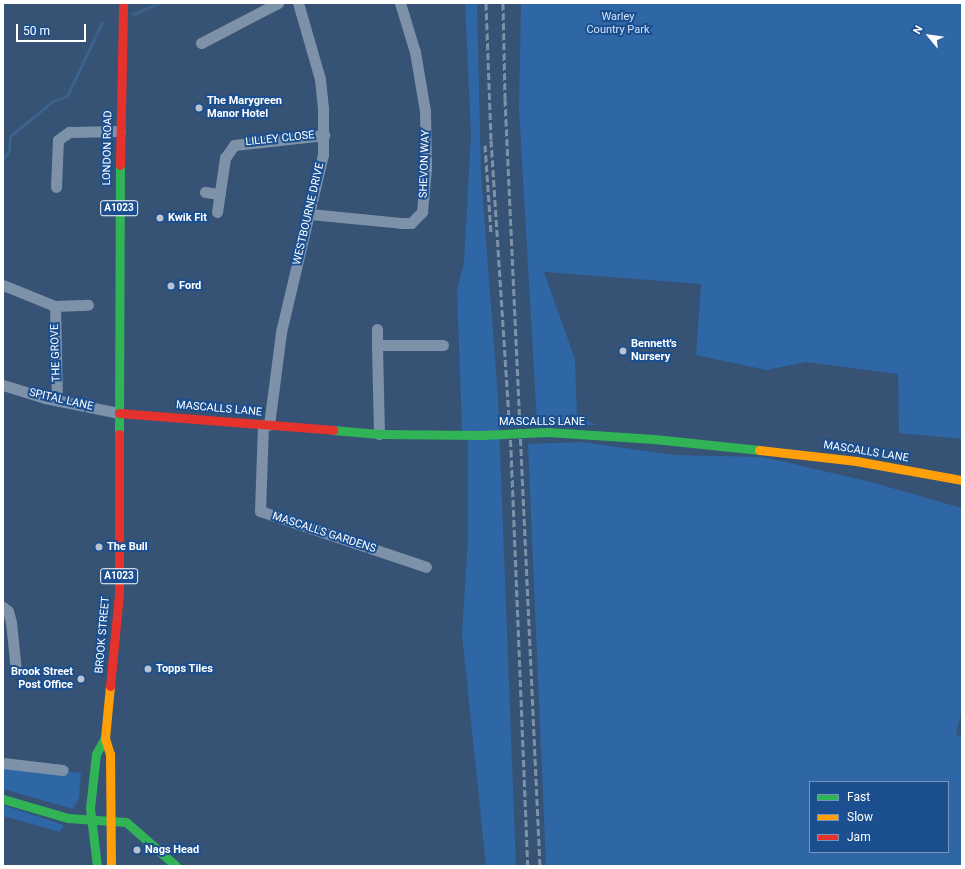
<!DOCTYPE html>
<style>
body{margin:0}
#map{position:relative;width:965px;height:869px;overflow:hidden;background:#365274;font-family:Roboto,sans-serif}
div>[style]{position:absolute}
.green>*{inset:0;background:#2f66a5}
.stream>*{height:3px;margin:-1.5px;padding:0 1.5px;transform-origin:1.5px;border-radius:1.5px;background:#3b618d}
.street>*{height:11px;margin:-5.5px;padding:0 5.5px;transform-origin:5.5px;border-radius:5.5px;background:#7d92a8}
.fast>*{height:9px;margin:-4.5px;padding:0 4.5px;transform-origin:4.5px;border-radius:4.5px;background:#30b455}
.slow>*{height:9px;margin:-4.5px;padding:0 4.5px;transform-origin:4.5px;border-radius:4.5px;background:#ff9f0a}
.jam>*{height:9px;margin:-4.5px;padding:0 4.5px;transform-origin:4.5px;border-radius:4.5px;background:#e5322d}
.rail>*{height:3px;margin-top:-1.5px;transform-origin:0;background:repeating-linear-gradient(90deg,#7e92a7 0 7px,transparent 0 10px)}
.fast-bridge>*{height:9px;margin:-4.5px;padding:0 4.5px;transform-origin:4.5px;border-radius:4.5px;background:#30b455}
.dots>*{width:11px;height:11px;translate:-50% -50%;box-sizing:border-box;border:2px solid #1b4f8f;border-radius:50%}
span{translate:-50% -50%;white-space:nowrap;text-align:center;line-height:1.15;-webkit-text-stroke:4px #1b4f8f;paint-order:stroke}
.shield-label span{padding:1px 3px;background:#1b4f8f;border:1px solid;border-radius:3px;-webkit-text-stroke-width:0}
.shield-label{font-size:10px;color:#fff;font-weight:700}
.park-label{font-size:11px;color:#cfe3fa}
.poi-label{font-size:11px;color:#fff;font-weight:700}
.left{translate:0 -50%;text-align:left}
.right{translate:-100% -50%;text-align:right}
.street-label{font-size:11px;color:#fff}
.frame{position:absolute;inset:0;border:4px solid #fff;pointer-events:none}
.legend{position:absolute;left:809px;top:781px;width:140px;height:72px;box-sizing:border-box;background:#1b4f8f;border:1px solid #7695bc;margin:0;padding:5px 7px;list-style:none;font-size:12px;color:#fff}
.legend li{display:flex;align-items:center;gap:8px;height:20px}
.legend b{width:20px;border:1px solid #7695bc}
.north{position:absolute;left:909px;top:16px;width:40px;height:40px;-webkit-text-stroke:3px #1b4f8f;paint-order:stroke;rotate:299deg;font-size:11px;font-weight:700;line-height:16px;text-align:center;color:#fff}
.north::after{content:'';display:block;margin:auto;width:14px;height:18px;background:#fff;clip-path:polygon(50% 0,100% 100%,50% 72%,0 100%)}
.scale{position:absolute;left:16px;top:24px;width:70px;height:18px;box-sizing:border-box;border:2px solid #fff;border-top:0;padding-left:5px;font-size:12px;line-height:14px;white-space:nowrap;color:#fff;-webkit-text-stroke:3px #1b4f8f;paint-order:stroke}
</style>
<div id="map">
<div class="green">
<div style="clip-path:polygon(465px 3px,477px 3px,481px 174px,498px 397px,516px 866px,486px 866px,462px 634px,468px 538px,468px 442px,462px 431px,457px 291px,464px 262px,471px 135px)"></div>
<div style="clip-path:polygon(521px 3px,962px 3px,962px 439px,899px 433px,898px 374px,806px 362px,766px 370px,696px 355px,701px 284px,544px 272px,575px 359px,577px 415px,596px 425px,537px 423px,519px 109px)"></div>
<div style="clip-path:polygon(evenodd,581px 442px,675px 455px,763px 457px,871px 482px,962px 508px,962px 708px,956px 735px,962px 736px,962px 866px,546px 866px,528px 444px,581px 442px,810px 782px,948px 782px,948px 852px,810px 852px,810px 782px)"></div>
<div style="clip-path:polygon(3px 763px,81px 773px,79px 798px,73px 809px,3px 789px)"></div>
<div style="clip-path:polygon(3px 805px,64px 825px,60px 832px,3px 816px)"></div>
</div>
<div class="stream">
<div style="left:133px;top:14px;width:28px;rotate:-23deg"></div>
<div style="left:3px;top:159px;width:11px;rotate:-56deg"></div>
<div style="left:9px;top:150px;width:14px;rotate:-86deg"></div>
<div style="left:10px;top:136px;width:55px;rotate:-39.1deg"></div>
<div style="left:53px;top:101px;width:15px;rotate:-20deg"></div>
<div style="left:67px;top:96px;width:82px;rotate:-64.7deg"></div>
</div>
<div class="street">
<div style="left:201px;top:43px;width:87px;rotate:-27.5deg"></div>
<div style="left:56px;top:187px;width:47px;rotate:-87.6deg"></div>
<div style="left:58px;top:140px;width:14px;rotate:-36deg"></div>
<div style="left:69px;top:132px;width:51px;rotate:-1.1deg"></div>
<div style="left:205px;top:192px;width:15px;rotate:8deg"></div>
<div style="left:217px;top:212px;width:55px;rotate:-81.6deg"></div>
<div style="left:225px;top:158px;width:16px;rotate:-55deg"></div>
<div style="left:234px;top:145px;width:91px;rotate:-6.3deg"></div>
<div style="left:310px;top:214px;width:91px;rotate:5.6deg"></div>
<div style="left:401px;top:223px;width:10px"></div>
<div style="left:411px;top:223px;width:16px;rotate:-45deg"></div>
<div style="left:422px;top:212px;width:44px;rotate:-84.8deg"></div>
<div style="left:426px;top:168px;width:57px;rotate:-91deg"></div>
<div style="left:425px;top:111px;width:60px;rotate:-99.6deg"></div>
<div style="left:415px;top:52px;width:51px;rotate:-107deg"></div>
<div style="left:3px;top:285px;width:56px;rotate:22deg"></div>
<div style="left:55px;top:306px;width:33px;rotate:-2deg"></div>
<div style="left:55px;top:306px;width:94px;rotate:88.8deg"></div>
<div style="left:377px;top:345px;width:16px;rotate:-90deg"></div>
<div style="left:3px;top:385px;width:44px;rotate:17.2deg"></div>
<div style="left:45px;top:398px;width:76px;rotate:11.5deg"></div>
<div style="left:263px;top:425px;width:86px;rotate:92deg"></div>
<div style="left:260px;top:511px;width:175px;rotate:18.6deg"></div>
<div style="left:269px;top:425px;width:94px;rotate:-82.6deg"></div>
<div style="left:281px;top:332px;width:182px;rotate:-76.7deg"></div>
<div style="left:323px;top:155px;width:47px;rotate:-90deg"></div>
<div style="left:323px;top:108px;width:29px;rotate:-96deg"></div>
<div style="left:320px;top:79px;width:79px;rotate:-106.1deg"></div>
<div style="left:379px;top:434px;width:89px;rotate:-91.3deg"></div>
<div style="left:377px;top:345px;width:66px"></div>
<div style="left:3px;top:607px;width:6px;rotate:39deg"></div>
<div style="left:8px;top:611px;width:11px;rotate:75deg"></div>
<div style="left:11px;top:622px;width:49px;rotate:84.2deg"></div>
<div style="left:3px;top:763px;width:60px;rotate:6.7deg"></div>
</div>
<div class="fast">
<div style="left:333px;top:430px;width:46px;rotate:5deg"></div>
<div style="left:379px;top:434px;width:103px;rotate:0.6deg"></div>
<div style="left:548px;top:432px;width:106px;rotate:3.8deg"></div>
<div style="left:654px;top:439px;width:106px;rotate:6deg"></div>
<div style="left:119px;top:434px;width:269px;rotate:-89.8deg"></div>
<div style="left:3px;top:799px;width:68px;rotate:16.3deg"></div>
<div style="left:68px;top:818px;width:58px;rotate:3.9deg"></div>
<div style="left:126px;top:822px;width:67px;rotate:41.3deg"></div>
<div style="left:97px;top:866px;width:58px;rotate:-96.9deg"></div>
<div style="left:90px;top:808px;width:54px;rotate:-83.7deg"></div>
<div style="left:96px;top:754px;width:18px;rotate:-61deg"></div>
</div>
<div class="slow">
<div style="left:759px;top:450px;width:98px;rotate:6.5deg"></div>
<div style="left:856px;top:461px;width:108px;rotate:10.2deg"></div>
<div style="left:110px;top:686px;width:52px;rotate:95.5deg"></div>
<div style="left:105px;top:738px;width:17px;rotate:73deg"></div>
<div style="left:110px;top:754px;width:112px;rotate:89.5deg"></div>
</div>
<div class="jam">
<div style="left:120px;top:165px;width:162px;rotate:-88.9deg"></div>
<div style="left:119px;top:413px;width:215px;rotate:4.5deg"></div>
<div style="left:110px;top:686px;width:92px;rotate:-84.4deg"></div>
<div style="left:119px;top:594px;width:160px;rotate:-90deg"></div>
</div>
<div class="rail">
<div style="left:486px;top:3px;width:137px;rotate:87.9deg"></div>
<div style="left:491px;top:140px;width:311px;rotate:86.3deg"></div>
<div style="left:511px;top:450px;width:416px;rotate:87.7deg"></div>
<div style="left:503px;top:3px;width:96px;rotate:88.8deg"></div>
<div style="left:505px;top:99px;width:768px;rotate:87.39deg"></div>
<div style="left:485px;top:145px;width:88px;rotate:86.1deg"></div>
</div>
<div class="fast-bridge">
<div style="left:482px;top:435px;width:66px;rotate:-2.6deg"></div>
</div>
<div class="dots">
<div style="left:199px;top:108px;background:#b9c2ce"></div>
<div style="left:160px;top:218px;background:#b9c2ce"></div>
<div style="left:171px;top:286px;background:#b9c2ce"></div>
<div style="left:623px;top:351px;background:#b9c2ce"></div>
<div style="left:99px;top:547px;background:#b9c2ce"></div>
<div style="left:148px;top:669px;background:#b9c2ce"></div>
<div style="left:81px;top:679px;background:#b9c2ce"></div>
<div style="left:137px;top:850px;background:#b9c2ce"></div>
</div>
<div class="shield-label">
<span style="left:119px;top:208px">A1023</span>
<span style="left:119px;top:576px">A1023</span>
</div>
<div class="park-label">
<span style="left:618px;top:24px">Warley<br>Country Park</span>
</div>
<div class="poi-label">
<span class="left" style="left:207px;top:108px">The Marygreen<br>Manor Hotel</span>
<span class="left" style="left:168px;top:218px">Kwik Fit</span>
<span class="left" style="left:179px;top:286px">Ford</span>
<span class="left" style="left:631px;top:351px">Bennett's<br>Nursery</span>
<span class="left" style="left:107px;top:547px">The Bull</span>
<span class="left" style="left:156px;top:669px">Topps Tiles</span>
<span class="right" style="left:73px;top:679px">Brook Street<br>Post Office</span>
<span class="left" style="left:145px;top:850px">Nags Head</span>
</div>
<div class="street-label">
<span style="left:280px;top:139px;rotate:-6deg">LILLEY CLOSE</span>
<span style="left:108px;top:148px;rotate:-89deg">LONDON ROAD</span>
<span style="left:425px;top:164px;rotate:-88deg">SHEVON WAY</span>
<span style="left:309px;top:214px;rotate:-77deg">WESTBOURNE DRIVE</span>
<span style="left:56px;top:353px;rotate:-92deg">THE GROVE</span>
<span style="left:61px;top:400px;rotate:13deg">SPITAL LANE</span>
<span style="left:219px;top:409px;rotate:5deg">MASCALLS LANE</span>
<span style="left:542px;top:422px">MASCALLS LANE</span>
<span style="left:866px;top:452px;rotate:9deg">MASCALLS LANE</span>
<span style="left:324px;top:533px;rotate:18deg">MASCALLS GARDENS</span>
<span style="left:103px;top:635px;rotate:-85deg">BROOK STREET</span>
</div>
<div class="frame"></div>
<ul class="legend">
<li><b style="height:5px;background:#30b455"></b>Fast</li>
<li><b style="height:5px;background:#ff9f0a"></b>Slow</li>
<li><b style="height:5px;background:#e5322d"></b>Jam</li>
</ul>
<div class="north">N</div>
<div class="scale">50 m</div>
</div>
